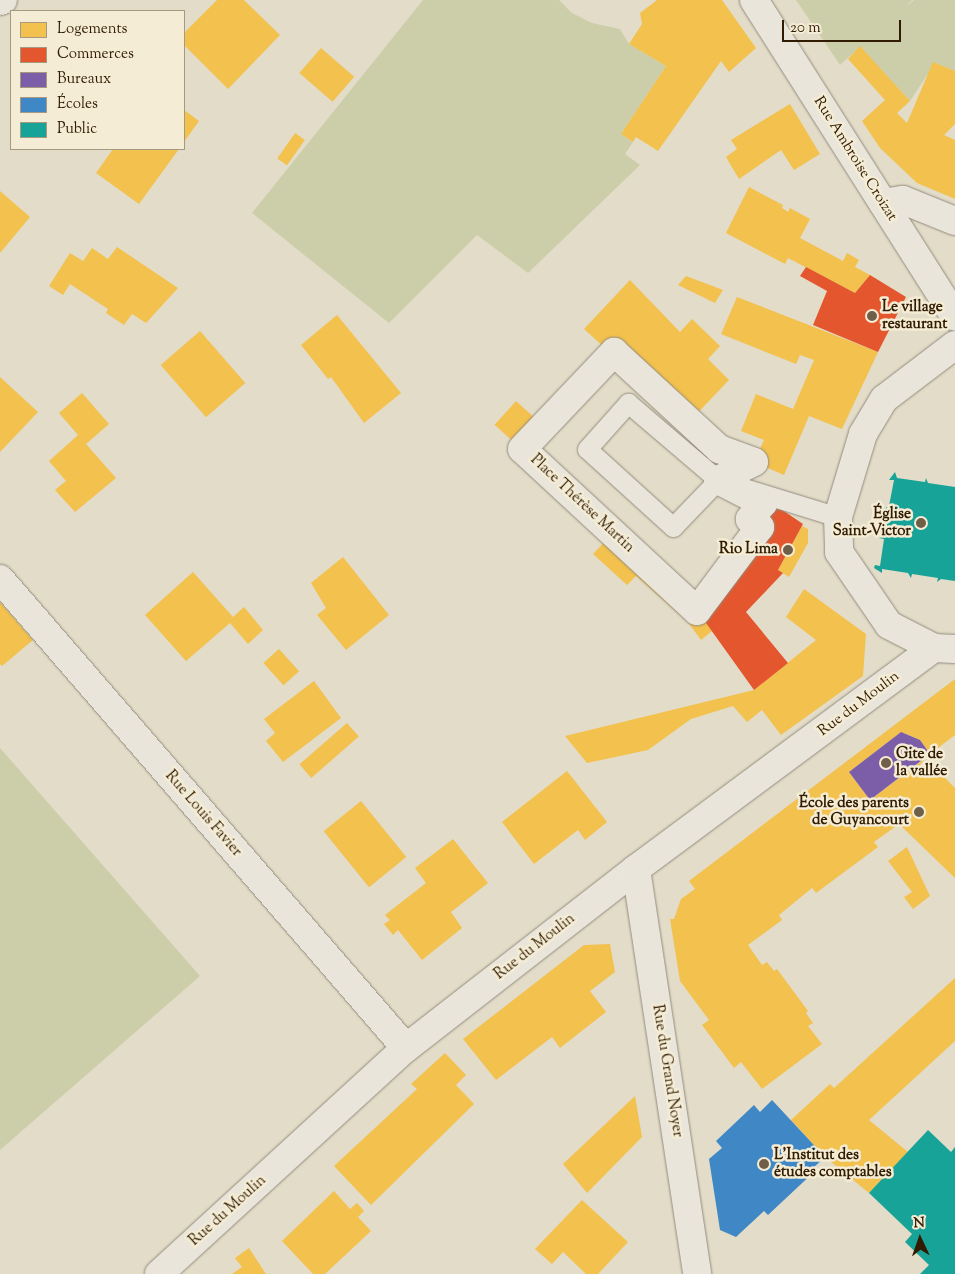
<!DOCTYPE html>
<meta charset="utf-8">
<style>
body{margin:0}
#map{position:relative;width:955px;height:1274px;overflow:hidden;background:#e3dcc8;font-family:"Sorts Mill Goudy",serif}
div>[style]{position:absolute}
.green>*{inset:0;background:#cccea9}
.homes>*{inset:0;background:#f2c14e;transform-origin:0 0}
.shops>*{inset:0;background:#e4572e}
.offices>*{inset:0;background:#7b5ea7}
.schools>*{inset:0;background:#3f88c5}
.public>*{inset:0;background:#17a398}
.roads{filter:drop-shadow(0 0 1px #938c7e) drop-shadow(0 0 1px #938c7e)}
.lane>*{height:19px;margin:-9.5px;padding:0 9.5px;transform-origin:9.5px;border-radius:9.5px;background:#e9e5db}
.street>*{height:28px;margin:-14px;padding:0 14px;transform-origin:14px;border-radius:14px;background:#e9e5db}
.secondary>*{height:28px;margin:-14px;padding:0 14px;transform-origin:14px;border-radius:14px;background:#e9e5db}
.dots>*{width:14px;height:14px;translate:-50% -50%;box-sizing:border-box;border:2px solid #f4ecd4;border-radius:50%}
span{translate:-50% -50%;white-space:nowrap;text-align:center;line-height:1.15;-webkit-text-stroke:5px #f4ecd4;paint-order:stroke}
.street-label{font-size:15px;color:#311c03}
.poi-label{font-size:15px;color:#311c03;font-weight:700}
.left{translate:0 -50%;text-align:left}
.right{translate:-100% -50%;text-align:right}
.legend{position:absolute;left:10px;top:10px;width:175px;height:140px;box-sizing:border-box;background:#f4ecd4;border:1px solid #a69980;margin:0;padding:6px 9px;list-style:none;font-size:15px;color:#311c03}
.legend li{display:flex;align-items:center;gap:10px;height:25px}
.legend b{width:25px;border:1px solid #a69980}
.north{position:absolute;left:895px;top:1214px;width:50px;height:50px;-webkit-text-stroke:4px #f4ecd4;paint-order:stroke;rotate:357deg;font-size:14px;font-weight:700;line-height:20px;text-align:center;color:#311c03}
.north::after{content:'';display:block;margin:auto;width:18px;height:22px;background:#311c03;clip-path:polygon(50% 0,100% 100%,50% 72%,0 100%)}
.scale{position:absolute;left:782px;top:20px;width:119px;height:22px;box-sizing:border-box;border:2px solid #311c03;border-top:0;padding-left:6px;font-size:15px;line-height:18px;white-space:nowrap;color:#311c03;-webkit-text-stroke:4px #f4ecd4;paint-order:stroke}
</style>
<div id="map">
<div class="green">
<div style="clip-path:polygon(423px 0,559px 0,572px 13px,592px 23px,620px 29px,629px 44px,666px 66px,621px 134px,633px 142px,625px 154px,640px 165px,528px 273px,477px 235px,389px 323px,252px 213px)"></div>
<div style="clip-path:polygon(796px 0,912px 0,906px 7px,914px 0,955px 0,955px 71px,935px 63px,910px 101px,860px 47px,840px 65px)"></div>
<div style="clip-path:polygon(0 748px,200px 976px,0 1150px)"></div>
</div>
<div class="homes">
<div style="clip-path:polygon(217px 0,244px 0,280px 35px,228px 89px,184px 45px,184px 33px)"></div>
<div style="clip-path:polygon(657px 0,722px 0,756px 48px,729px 72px,721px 61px,658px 151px,636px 137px,633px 142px,621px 134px,666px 66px,629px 44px,642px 24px,640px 13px)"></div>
<div style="clip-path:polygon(860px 46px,910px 101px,897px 113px,907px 123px,933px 62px,955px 71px,955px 124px,944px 135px,955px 140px,955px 199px,917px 183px,880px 148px,862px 121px,885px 100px,848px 59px)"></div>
<div style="left:321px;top:48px;width:44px;height:33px;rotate:41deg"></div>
<div style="clip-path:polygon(790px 104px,820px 154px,794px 170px,781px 150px,739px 179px,726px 157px,737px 149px,731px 140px)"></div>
<div style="clip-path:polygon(184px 110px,199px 121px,184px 142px)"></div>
<div style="left:295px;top:133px;width:12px;height:31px;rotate:35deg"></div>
<div style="clip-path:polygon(113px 149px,179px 149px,139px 204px,96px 173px)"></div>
<div style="clip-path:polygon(749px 187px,783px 205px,782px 208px,788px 212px,790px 208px,810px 219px,800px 238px,843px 261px,847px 253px,859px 260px,855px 267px,870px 275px,855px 293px,788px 258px,785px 264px,726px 233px)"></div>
<div style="clip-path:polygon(0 191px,30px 217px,0 253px)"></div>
<div style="clip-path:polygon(117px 247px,178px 288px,146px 323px,132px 314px,124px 325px,106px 313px,108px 309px,70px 284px,63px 295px,49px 286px,70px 253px,83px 261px,92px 248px,108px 259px)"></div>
<div style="clip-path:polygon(686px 276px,723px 290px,715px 303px,678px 285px)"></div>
<div style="clip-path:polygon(630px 280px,680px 332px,692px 319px,720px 346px,708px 359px,729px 380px,688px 423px,584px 329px)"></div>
<div style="clip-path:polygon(737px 297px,878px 352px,842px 429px,809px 416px,784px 475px,754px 462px,764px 440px,741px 431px,756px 394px,793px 409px,814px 360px,800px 355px,796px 364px,721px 334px)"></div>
<div style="clip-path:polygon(337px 315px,401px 393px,364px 423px,331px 377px,328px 379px,301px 345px)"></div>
<div style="left:200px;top:331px;width:69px;height:52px;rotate:49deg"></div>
<div style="clip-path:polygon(0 377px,38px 412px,0 452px)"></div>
<div style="clip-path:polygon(82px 393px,109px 424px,86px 444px,116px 478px,75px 512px,55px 490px,66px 481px,49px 461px,78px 435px,59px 413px)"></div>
<div style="left:516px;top:401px;width:38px;height:32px;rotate:42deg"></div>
<div style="clip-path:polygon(802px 526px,808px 529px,808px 543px,789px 577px,778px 570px)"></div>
<div style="clip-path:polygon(613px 533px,697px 611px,712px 631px,701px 640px,687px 621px,636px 576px,627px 585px,593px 554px)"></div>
<div style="clip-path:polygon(343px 557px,389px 615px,346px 650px,317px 615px,326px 608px,311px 583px)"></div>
<div style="clip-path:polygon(193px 572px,233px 617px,244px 607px,263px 630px,248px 644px,230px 623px,186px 661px,145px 615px)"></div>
<div style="clip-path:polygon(804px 589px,866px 634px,863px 676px,781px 735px,762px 710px,747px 722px,733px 706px,691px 719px,648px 750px,587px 763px,565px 736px,754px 690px,816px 640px,786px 617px)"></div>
<div style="clip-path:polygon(0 602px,33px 640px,2px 666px,0 664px)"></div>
<div style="left:279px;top:649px;width:30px;height:21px;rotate:48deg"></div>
<div style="clip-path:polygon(955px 679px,955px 735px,930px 754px,920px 740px,901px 732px,849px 772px,870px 800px,927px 757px,920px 765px,925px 771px,937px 770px,955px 788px,955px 878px,899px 824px,874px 842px,878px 847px,816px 893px,812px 888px,779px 915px,782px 920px,748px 945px,762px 965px,767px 962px,774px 971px,777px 969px,808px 1011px,806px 1013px,813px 1023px,808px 1026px,822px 1044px,762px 1089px,741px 1062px,734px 1068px,702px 1025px,709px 1020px,680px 981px,670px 919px,674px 919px,681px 899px,695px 889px,689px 881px)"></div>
<div style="clip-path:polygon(314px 681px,341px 718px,283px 762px,266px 741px,275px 733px,264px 719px)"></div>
<div style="left:347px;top:723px;width:18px;height:63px;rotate:49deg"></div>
<div style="clip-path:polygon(567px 771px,607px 822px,585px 840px,578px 830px,534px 864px,502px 822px)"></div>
<div style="left:361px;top:801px;width:72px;height:48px;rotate:51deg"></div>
<div style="clip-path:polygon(453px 839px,488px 883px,451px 912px,462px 928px,422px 960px,398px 930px,393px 935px,384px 924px,390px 920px,385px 915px,426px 883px,415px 868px)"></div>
<div style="clip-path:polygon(907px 847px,930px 896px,913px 909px,904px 897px,912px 892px,888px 861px)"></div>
<div style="clip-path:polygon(610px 944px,615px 972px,590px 991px,606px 1012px,560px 1048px,552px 1037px,496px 1080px,463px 1039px,584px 945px)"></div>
<div style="clip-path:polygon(955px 978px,955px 1041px,869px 1120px,908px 1152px,869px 1193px,825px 1157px,791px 1120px,830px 1084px,834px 1088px)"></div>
<div style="clip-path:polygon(445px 1053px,466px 1075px,456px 1085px,474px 1104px,371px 1205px,334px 1166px,417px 1089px,411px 1084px)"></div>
<div style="clip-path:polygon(635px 1096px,642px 1137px,587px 1193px,563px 1164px)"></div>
<div style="clip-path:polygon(334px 1191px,350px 1209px,357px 1203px,364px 1211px,358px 1217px,371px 1231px,325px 1274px,313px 1274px,282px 1241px)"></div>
<div style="clip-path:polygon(582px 1200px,628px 1242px,598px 1274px,586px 1274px,563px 1252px,552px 1264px,535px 1249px)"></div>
<div style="clip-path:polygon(249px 1248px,266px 1274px,232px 1274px,242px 1267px,235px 1258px)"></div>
</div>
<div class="shops">
<div style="clip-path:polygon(806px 267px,855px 293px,870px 275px,906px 297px,878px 352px,813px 325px,827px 291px,800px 276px)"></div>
<div style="clip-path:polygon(775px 505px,803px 524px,778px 570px,783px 573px,746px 612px,788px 663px,754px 690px,701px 616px)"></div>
</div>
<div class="offices">
<div style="clip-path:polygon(901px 732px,920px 740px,930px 754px,870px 800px,849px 772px)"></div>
</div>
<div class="schools">
<div style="clip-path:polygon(772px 1100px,825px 1157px,812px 1169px,815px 1171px,768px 1215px,764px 1211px,736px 1237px,720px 1230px,709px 1159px,722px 1148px,716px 1141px,754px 1105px,760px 1112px)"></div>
</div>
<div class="public">
<div style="clip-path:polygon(895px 472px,897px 478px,925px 482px,926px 478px,928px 483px,955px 487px,955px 581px,941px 579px,937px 582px,938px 578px,912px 574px,911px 578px,908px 573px,882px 569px,882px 573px,874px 568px,875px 565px,880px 566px,884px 539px,879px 538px,885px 536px,889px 510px,884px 509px,889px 506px,894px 480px,889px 480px)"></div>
<div style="clip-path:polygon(928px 1130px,951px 1152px,955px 1147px,955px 1274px,920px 1274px,929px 1265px,905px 1242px,912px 1234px,869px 1193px)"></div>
</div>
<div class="roads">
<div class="lane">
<div style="left:718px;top:480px;width:65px;rotate:133.8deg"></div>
<div style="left:673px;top:527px;width:116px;rotate:-137.8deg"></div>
<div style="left:587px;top:449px;width:62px;rotate:-48.3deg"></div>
<div style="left:628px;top:403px;width:118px;rotate:40.5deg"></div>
<div style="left:718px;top:480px;width:126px;rotate:17.1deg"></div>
</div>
<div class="street">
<div style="left:883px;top:203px;width:20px;rotate:-9deg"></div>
<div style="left:903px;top:200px;width:56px;rotate:22deg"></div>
<div style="left:955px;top:345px;width:89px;rotate:142.7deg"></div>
<div style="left:884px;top:399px;width:41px;rotate:121deg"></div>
<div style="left:863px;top:434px;width:87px;rotate:106.8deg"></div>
<div style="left:838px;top:517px;width:35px;rotate:88deg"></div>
<div style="left:839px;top:552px;width:88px;rotate:55.6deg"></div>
<div style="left:889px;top:625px;width:51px;rotate:27.1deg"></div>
<div style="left:934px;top:648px;width:21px;rotate:3deg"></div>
<div style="left:614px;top:352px;width:143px;rotate:42.7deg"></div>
<div style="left:719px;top:449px;width:37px;rotate:20deg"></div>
<div style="left:754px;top:462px;width:40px;rotate:153.4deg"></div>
<div style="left:718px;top:480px;width:51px;rotate:27.1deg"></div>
<div style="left:763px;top:503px;width:21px;rotate:129deg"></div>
<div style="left:750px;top:519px;width:13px;rotate:39deg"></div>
<div style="left:760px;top:527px;width:105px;rotate:126.9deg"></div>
<div style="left:697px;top:611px;width:238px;rotate:-137.2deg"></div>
<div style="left:522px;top:449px;width:134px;rotate:-46.5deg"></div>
<div style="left:0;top:579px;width:620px;rotate:49.12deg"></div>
<div style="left:636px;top:869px;width:410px;rotate:81.4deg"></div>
<div style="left:159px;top:1274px;width:335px;rotate:-42.5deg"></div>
<div style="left:406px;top:1048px;width:291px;rotate:-37.9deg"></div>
<div style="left:636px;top:869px;width:371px;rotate:-36.6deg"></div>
</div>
<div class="secondary">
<div style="left:754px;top:0;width:375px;rotate:57.6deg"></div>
<div style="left:0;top:1px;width:3px;rotate:-18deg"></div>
</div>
</div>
<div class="dots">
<div style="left:872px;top:316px;background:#6f5f48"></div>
<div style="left:921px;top:523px;background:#6f5f48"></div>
<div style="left:788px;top:550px;background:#6f5f48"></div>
<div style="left:886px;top:763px;background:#6f5f48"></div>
<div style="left:919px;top:812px;background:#6f5f48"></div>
<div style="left:764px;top:1164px;background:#6f5f48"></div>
</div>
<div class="street-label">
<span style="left:855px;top:159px;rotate:58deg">Rue Ambroise Croizat</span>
<span style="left:582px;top:504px;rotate:43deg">Place Thérèse Martin</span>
<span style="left:859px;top:704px;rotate:-37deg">Rue du Moulin</span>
<span style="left:203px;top:814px;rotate:49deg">Rue Louis Favier</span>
<span style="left:535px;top:947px;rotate:-38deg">Rue du Moulin</span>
<span style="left:667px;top:1071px;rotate:81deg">Rue du Grand Noyer</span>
<span style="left:228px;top:1211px;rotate:-42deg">Rue du Moulin</span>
</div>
<div class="poi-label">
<span class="left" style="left:882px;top:316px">Le village<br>restaurant</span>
<span class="right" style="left:911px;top:523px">Église<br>Saint-Victor</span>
<span class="right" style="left:778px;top:550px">Rio Lima</span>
<span class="left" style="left:896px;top:763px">Gite de<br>la vallée</span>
<span class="right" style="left:909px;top:812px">École des parents<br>de Guyancourt</span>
<span class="left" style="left:774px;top:1164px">L'Institut des<br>études comptables</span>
</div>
<ul class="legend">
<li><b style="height:14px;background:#f2c14e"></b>Logements</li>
<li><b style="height:14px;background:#e4572e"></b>Commerces</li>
<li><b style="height:14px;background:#7b5ea7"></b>Bureaux</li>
<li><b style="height:14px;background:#3f88c5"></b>Écoles</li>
<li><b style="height:14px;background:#17a398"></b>Public</li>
</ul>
<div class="north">N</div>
<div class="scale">20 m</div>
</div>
